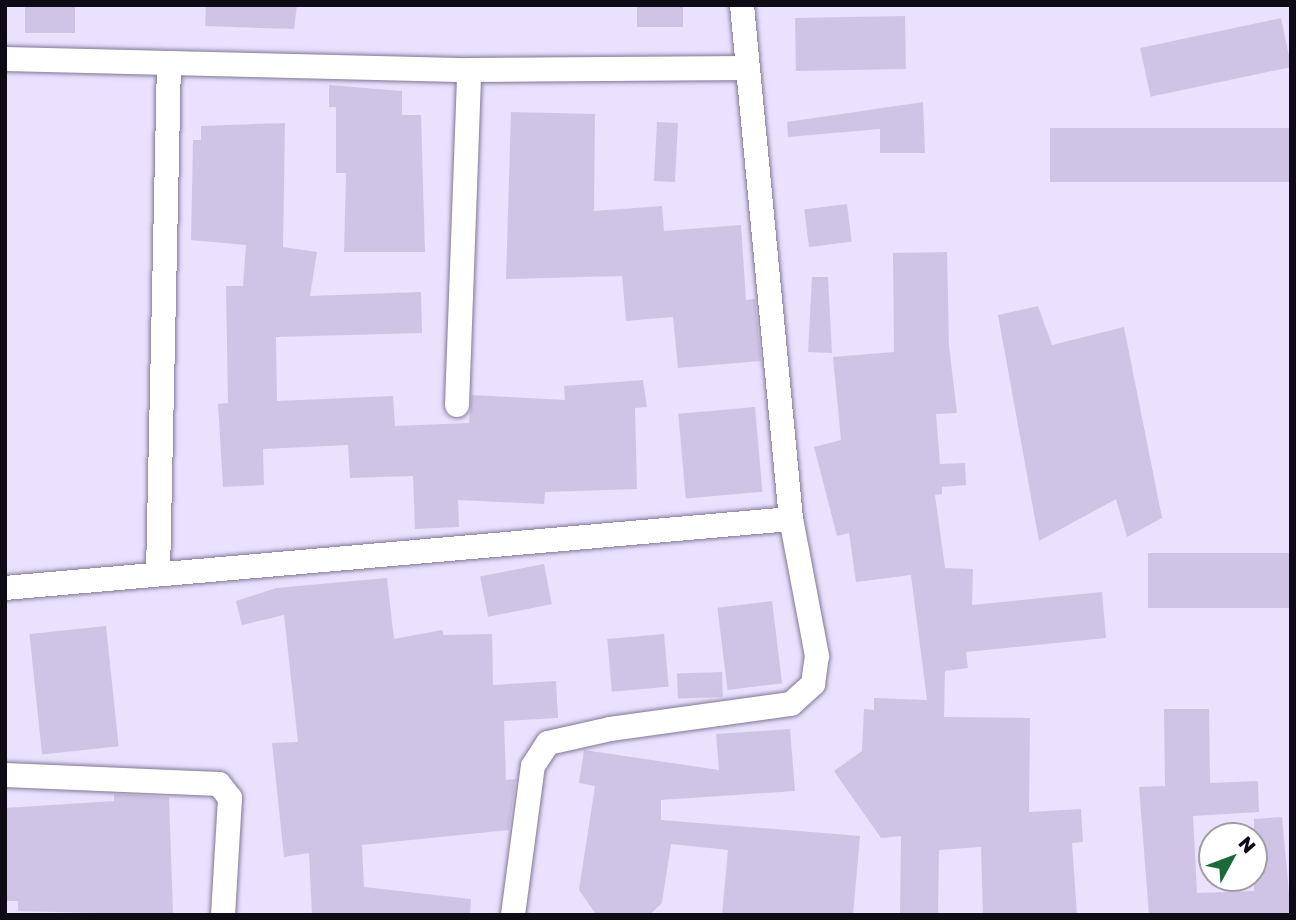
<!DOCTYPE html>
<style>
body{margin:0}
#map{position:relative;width:1296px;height:920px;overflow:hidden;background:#e9e1fd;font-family:"Golos Text",sans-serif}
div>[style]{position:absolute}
.building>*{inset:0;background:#cfc4e6;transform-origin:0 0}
.roads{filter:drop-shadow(0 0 2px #807796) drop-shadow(0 0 2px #807796)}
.street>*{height:24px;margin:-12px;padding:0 12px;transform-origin:12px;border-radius:12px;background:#fff}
span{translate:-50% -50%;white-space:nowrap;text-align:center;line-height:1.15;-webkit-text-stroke:7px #fff;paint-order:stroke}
.frame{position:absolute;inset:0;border:7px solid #0f0b16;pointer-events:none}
.north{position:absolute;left:1198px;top:822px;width:70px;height:70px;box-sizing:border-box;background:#fff;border:2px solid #9f9da2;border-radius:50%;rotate:49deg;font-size:19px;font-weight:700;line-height:28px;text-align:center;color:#0f0b16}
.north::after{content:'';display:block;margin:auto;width:24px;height:32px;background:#1a6a3a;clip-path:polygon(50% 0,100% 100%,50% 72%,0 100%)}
</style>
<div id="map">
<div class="building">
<div style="left:25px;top:5px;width:50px;height:28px"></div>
<div style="clip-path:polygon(206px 5px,297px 5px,294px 29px,205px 26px)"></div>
<div style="left:637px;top:5px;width:46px;height:22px"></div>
<div style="left:905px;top:16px;width:53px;height:110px;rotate:89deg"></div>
<div style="left:1281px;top:18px;width:50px;height:144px;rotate:78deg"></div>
<div style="clip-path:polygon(329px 85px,402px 91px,402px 115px,421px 115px,425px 252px,344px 252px,346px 173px,336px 173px,336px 107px,329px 107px)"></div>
<div style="clip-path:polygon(923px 102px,925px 153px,880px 153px,880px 129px,788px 137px,787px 122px)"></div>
<div style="clip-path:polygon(511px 112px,595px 114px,594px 211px,662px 206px,664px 231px,741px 225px,746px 300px,755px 299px,761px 361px,678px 368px,673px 317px,626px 321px,622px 276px,506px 279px)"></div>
<div style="left:657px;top:122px;width:21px;height:59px;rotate:3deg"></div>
<div style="clip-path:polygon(285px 123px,283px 247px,317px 252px,310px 296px,421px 292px,422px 333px,276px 337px,277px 401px,393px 396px,395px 426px,469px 423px,472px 395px,565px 400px,564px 386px,643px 380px,647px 407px,635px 408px,637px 489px,545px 492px,544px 504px,458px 500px,459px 527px,415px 529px,413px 476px,350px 478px,348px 445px,263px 449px,264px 485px,223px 487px,218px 404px,228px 403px,226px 286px,243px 286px,246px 245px,191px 240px,193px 140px,201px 140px,201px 126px)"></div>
<div style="left:1291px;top:128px;width:54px;height:241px;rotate:90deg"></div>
<div style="left:847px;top:204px;width:38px;height:43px;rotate:83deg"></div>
<div style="clip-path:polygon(947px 252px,949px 346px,957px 413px,936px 414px,940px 464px,965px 463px,966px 485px,942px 487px,942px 494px,935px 495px,945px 568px,973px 569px,972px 605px,1102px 592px,1106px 638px,966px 652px,968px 668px,945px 671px,944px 717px,1030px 718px,1029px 812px,1081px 809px,1083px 842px,1072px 843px,1077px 915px,983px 915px,981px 847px,939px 850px,938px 915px,900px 915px,901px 836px,881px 838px,834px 771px,862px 751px,864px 709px,874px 710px,874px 698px,927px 700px,911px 575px,856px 582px,849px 533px,837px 536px,814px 447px,841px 440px,833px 357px,894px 352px,893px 253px)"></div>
<div style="clip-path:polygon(812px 277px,828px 277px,832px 353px,808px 352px)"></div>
<div style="clip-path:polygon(1038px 306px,1052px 345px,1124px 327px,1162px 518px,1127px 537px,1116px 499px,1039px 541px,998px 315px)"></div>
<div style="left:755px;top:407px;width:85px;height:77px;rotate:85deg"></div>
<div style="left:1291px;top:553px;width:55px;height:143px;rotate:90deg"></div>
<div style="left:544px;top:564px;width:41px;height:65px;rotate:79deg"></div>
<div style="clip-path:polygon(387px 578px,394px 639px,442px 630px,444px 635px,492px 634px,493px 685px,556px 681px,558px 718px,504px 721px,506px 780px,516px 779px,509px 830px,362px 845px,364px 887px,471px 899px,470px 915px,312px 915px,309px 853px,284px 857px,272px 743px,298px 742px,284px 615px,242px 625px,236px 601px,276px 588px)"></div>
<div style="left:772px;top:601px;width:83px;height:55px;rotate:83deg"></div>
<div style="left:106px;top:626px;width:121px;height:77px;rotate:84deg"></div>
<div style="left:664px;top:634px;width:53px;height:57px;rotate:85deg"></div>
<div style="left:722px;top:672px;width:25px;height:45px;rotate:88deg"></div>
<div style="clip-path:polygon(1164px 709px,1209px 709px,1210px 783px,1258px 781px,1259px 812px,1193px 816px,1197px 893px,1254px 891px,1254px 819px,1282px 817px,1291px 915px,1149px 915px,1139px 787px,1165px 786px)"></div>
<div style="clip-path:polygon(790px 729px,795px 791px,661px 800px,661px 820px,860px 836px,853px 915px,722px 915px,728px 850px,671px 844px,662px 903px,649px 915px,595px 913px,579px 890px,595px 786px,579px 783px,584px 750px,719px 770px,716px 734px)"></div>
<div style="clip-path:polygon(114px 794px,169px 797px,173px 915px,18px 911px,18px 901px,5px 901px,5px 808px,114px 801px)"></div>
</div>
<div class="roads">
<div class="street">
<div style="left:5px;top:59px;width:464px;rotate:1.4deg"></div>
<div style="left:469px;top:70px;width:278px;rotate:-0.4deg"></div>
<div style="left:457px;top:405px;width:335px;rotate:-87.9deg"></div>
<div style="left:158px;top:574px;width:511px;rotate:-88.77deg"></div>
<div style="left:5px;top:588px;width:789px;rotate:-5.02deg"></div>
<div style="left:5px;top:775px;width:214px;rotate:2.4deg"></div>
<div style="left:219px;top:784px;width:18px;rotate:52deg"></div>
<div style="left:230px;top:798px;width:117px;rotate:93.4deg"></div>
<div style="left:513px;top:915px;width:150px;rotate:-82.4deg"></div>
<div style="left:533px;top:766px;width:27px;rotate:-57deg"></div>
<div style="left:548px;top:743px;width:64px;rotate:-12.7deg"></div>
<div style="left:610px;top:729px;width:183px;rotate:-7.9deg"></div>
<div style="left:791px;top:704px;width:30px;rotate:-42deg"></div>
<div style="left:813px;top:684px;width:28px;rotate:-82deg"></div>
<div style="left:817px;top:656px;width:139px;rotate:-100.7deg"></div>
<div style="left:791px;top:519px;width:516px;rotate:-95.45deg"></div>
</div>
</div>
<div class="frame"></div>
<div class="north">N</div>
</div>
